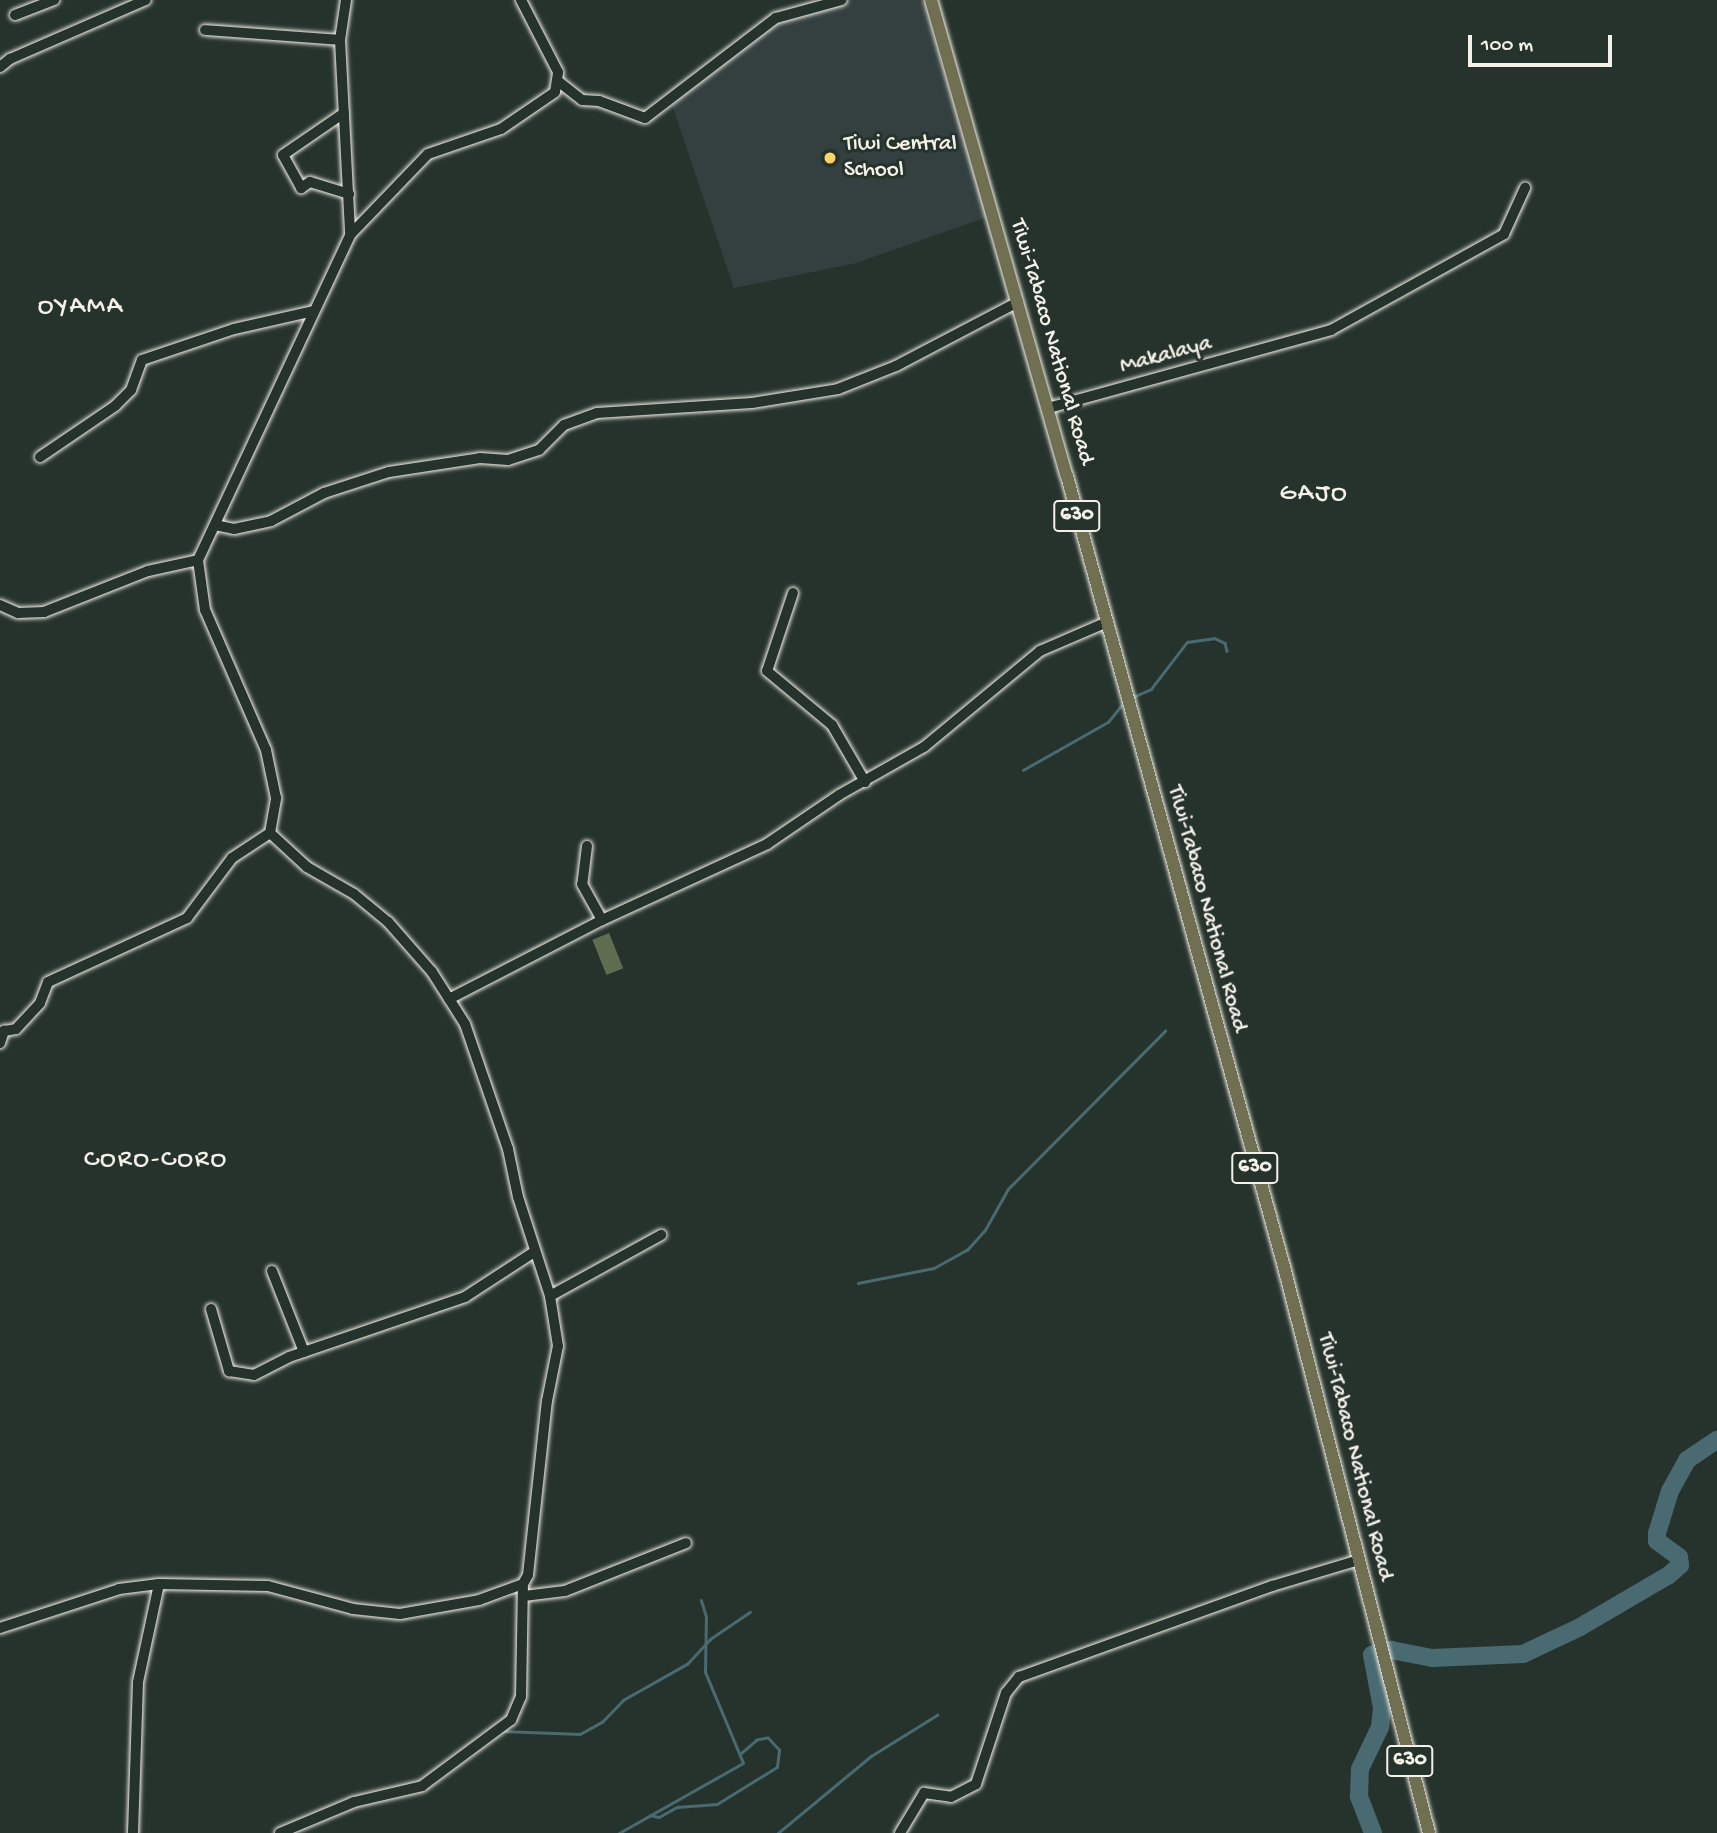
<!DOCTYPE html>
<style>
body{margin:0}
#map{position:relative;width:1717px;height:1833px;overflow:hidden;background:#26332d;font-family:"Gochi Hand",sans-serif}
div>[style]{position:absolute}
.built>*{inset:0;background:#344040}
.green>*{inset:0;background:#5f6d4e;transform-origin:0 0}
.stream>*{height:2.5px;margin:-1.25px;padding:0 1.25px;transform-origin:1.25px;border-radius:1.25px;background:#496a70}
.river>*{height:18px;margin:-9px;padding:0 9px;transform-origin:9px;border-radius:9px;background:#496a70}
.roads{filter:drop-shadow(0 0 2px #f4f1e8) drop-shadow(0 0 2px #f4f1e8)}
.minor>*{height:10px;margin:-5px;padding:0 5px;transform-origin:5px;border-radius:5px;background:#26332d}
.major>*{height:12px;margin:-6px;padding:0 6px;transform-origin:6px;border-radius:6px;background:#716f52}
.dots>*{width:19px;height:19px;translate:-50% -50%;box-sizing:border-box;border:4px solid #26332d;border-radius:50%}
span{translate:-50% -50%;white-space:nowrap;text-align:center;line-height:1.15;-webkit-text-stroke:6px #26332d;paint-order:stroke}
.shield-label span{padding:2px 5px;background:#26332d;border:2px solid;border-radius:5px;-webkit-text-stroke-width:0}
.shield-label{font-size:21px;color:#f4f1e8;font-weight:700}
.poi-label{font-size:23px;color:#f4f1e8}
.left{translate:0 -50%;text-align:left}
.street-label{font-size:23px;color:#f4f1e8}
.quarter-label{font-size:26px;color:#f4f1e8;letter-spacing:2px}
.scale{position:absolute;left:1468px;top:35px;width:144px;height:32px;box-sizing:border-box;border:4px solid #f4f1e8;border-top:0;padding-left:9px;font-size:21px;line-height:24px;white-space:nowrap;color:#f4f1e8;-webkit-text-stroke:5px #26332d;paint-order:stroke}
</style>
<div id="map">
<div class="built">
<div style="clip-path:polygon(837px 0,922px 0,987px 217px,856px 263px,734px 288px,670px 99px,776px 14px)"></div>
</div>
<div class="green">
<div style="left:609px;top:933px;width:38px;height:18px;rotate:68deg"></div>
</div>
<div class="stream">
<div style="left:1131px;top:698px;width:22px;rotate:-24deg"></div>
<div style="left:1151px;top:689px;width:59px;rotate:-52.5deg"></div>
<div style="left:1187px;top:642px;width:27px;rotate:-8deg"></div>
<div style="left:1214px;top:638px;width:12px;rotate:24deg"></div>
<div style="left:1225px;top:643px;width:8px;rotate:76deg"></div>
<div style="left:1023px;top:770px;width:98px;rotate:-29.5deg"></div>
<div style="left:1108px;top:722px;width:27px;rotate:-51deg"></div>
<div style="left:858px;top:1283px;width:77px;rotate:-11.2deg"></div>
<div style="left:934px;top:1268px;width:38px;rotate:-29deg"></div>
<div style="left:967px;top:1250px;width:27px;rotate:-48deg"></div>
<div style="left:985px;top:1230px;width:47px;rotate:-60.7deg"></div>
<div style="left:1008px;top:1189px;width:223px;rotate:-45.2deg"></div>
<div style="left:504px;top:1731px;width:76px;rotate:2.3deg"></div>
<div style="left:580px;top:1734px;width:25px;rotate:-29deg"></div>
<div style="left:602px;top:1722px;width:30px;rotate:-46deg"></div>
<div style="left:623px;top:1700px;width:73px;rotate:-29.4deg"></div>
<div style="left:687px;top:1664px;width:34px;rotate:-47deg"></div>
<div style="left:710px;top:1639px;width:48px;rotate:-34deg"></div>
<div style="left:650px;top:1815px;width:9px;rotate:13deg"></div>
<div style="left:659px;top:1817px;width:21px;rotate:-29deg"></div>
<div style="left:677px;top:1807px;width:40px;rotate:-4.3deg"></div>
<div style="left:717px;top:1804px;width:70px;rotate:-31.7deg"></div>
<div style="left:777px;top:1767px;width:17px;rotate:-83deg"></div>
<div style="left:779px;top:1750px;width:16px;rotate:-133deg"></div>
<div style="left:768px;top:1738px;width:11px;rotate:170deg"></div>
<div style="left:757px;top:1740px;width:21px;rotate:139deg"></div>
<div style="left:619px;top:1833px;width:142px;rotate:-29.4deg"></div>
<div style="left:743px;top:1763px;width:99px;rotate:-112.7deg"></div>
<div style="left:705px;top:1672px;width:55px;rotate:-89deg"></div>
<div style="left:706px;top:1617px;width:17px;rotate:-107deg"></div>
<div style="left:778px;top:1833px;width:121px;rotate:-39.6deg"></div>
<div style="left:871px;top:1756px;width:78px;rotate:-31.8deg"></div>
</div>
<div class="river">
<div style="left:1373px;top:1833px;width:40px;rotate:-111deg"></div>
<div style="left:1359px;top:1796px;width:27px;rotate:-88deg"></div>
<div style="left:1360px;top:1769px;width:47px;rotate:-64.5deg"></div>
<div style="left:1380px;top:1727px;width:19px;rotate:-84deg"></div>
<div style="left:1382px;top:1708px;width:54px;rotate:-100.7deg"></div>
<div style="left:1372px;top:1655px;width:20px;rotate:-15deg"></div>
<div style="left:1391px;top:1650px;width:42px;rotate:11deg"></div>
<div style="left:1432px;top:1658px;width:91px;rotate:-2.5deg"></div>
<div style="left:1523px;top:1654px;width:63px;rotate:-25.3deg"></div>
<div style="left:1580px;top:1627px;width:103px;rotate:-30.3deg"></div>
<div style="left:1669px;top:1575px;width:15px;rotate:-42deg"></div>
<div style="left:1680px;top:1565px;width:8px;rotate:-97deg"></div>
<div style="left:1679px;top:1557px;width:27px;rotate:-144deg"></div>
<div style="left:1657px;top:1541px;width:8px;rotate:-90deg"></div>
<div style="left:1657px;top:1533px;width:44px;rotate:-72.8deg"></div>
<div style="left:1670px;top:1491px;width:35px;rotate:-61deg"></div>
<div style="left:1687px;top:1460px;width:36px;rotate:-34deg"></div>
</div>
<div class="roads">
<div class="minor">
<div style="left:346px;top:0;width:40px;rotate:98.5deg"></div>
<div style="left:340px;top:40px;width:194px;rotate:87deg"></div>
<div style="left:15px;top:15px;width:42px;rotate:-21deg"></div>
<div style="left:205px;top:30px;width:135px;rotate:4.2deg"></div>
<div style="left:0;top:67px;width:13px;rotate:-39deg"></div>
<div style="left:10px;top:59px;width:148px;rotate:-23.5deg"></div>
<div style="left:559px;top:82px;width:29px;rotate:38deg"></div>
<div style="left:582px;top:100px;width:17px;rotate:3deg"></div>
<div style="left:599px;top:101px;width:49px;rotate:20.3deg"></div>
<div style="left:645px;top:118px;width:165px;rotate:-37.4deg"></div>
<div style="left:776px;top:18px;width:68px;rotate:-15.3deg"></div>
<div style="left:344px;top:113px;width:74px;rotate:145.5deg"></div>
<div style="left:283px;top:155px;width:38px;rotate:61deg"></div>
<div style="left:301px;top:188px;width:11px;rotate:-34deg"></div>
<div style="left:310px;top:182px;width:41px;rotate:17.1deg"></div>
<div style="left:1048px;top:408px;width:294px;rotate:-15.4deg"></div>
<div style="left:1331px;top:330px;width:198px;rotate:-29deg"></div>
<div style="left:1504px;top:234px;width:51px;rotate:-65.5deg"></div>
<div style="left:40px;top:457px;width:91px;rotate:-34.2deg"></div>
<div style="left:115px;top:406px;width:23px;rotate:-45deg"></div>
<div style="left:131px;top:390px;width:32px;rotate:-70deg"></div>
<div style="left:142px;top:360px;width:97px;rotate:-18.6deg"></div>
<div style="left:234px;top:329px;width:81px;rotate:-12.8deg"></div>
<div style="left:215px;top:525px;width:19px;rotate:12deg"></div>
<div style="left:234px;top:529px;width:38px;rotate:-12deg"></div>
<div style="left:271px;top:521px;width:60px;rotate:-27.8deg"></div>
<div style="left:324px;top:493px;width:68px;rotate:-17.9deg"></div>
<div style="left:389px;top:472px;width:92px;rotate:-8.7deg"></div>
<div style="left:480px;top:458px;width:28px;rotate:4deg"></div>
<div style="left:508px;top:460px;width:33px;rotate:-18deg"></div>
<div style="left:539px;top:450px;width:35px;rotate:-45deg"></div>
<div style="left:564px;top:425px;width:35px;rotate:-20deg"></div>
<div style="left:597px;top:413px;width:155px;rotate:-3.7deg"></div>
<div style="left:752px;top:403px;width:87px;rotate:-9.2deg"></div>
<div style="left:838px;top:389px;width:62px;rotate:-21.6deg"></div>
<div style="left:896px;top:366px;width:138px;rotate:-27.7deg"></div>
<div style="left:793px;top:593px;width:82px;rotate:108.4deg"></div>
<div style="left:767px;top:671px;width:85px;rotate:39.7deg"></div>
<div style="left:832px;top:725px;width:66px;rotate:59.9deg"></div>
<div style="left:0;top:605px;width:20px;rotate:24deg"></div>
<div style="left:18px;top:613px;width:26px;rotate:-2deg"></div>
<div style="left:44px;top:612px;width:112px;rotate:-21.5deg"></div>
<div style="left:148px;top:571px;width:51px;rotate:-12.4deg"></div>
<div style="left:587px;top:846px;width:38px;rotate:97deg"></div>
<div style="left:582px;top:884px;width:41px;rotate:60.9deg"></div>
<div style="left:449px;top:999px;width:172px;rotate:-27.3deg"></div>
<div style="left:602px;top:920px;width:182px;rotate:-24.7deg"></div>
<div style="left:767px;top:844px;width:87px;rotate:-34.2deg"></div>
<div style="left:839px;top:795px;width:98px;rotate:-29.5deg"></div>
<div style="left:924px;top:747px;width:151px;rotate:-39.6deg"></div>
<div style="left:1040px;top:651px;width:71px;rotate:-23.3deg"></div>
<div style="left:0;top:1043px;width:13px;rotate:-72deg"></div>
<div style="left:4px;top:1031px;width:12px;rotate:-9deg"></div>
<div style="left:16px;top:1029px;width:35px;rotate:-47deg"></div>
<div style="left:40px;top:1003px;width:22px;rotate:-69deg"></div>
<div style="left:48px;top:982px;width:153px;rotate:-24.7deg"></div>
<div style="left:187px;top:918px;width:75px;rotate:-53.1deg"></div>
<div style="left:232px;top:858px;width:45px;rotate:-33.3deg"></div>
<div style="left:272px;top:1271px;width:87px;rotate:68.4deg"></div>
<div style="left:550px;top:1296px;width:127px;rotate:-28.8deg"></div>
<div style="left:211px;top:1309px;width:65px;rotate:73.8deg"></div>
<div style="left:229px;top:1371px;width:25px;rotate:9deg"></div>
<div style="left:254px;top:1375px;width:39px;rotate:-27deg"></div>
<div style="left:289px;top:1357px;width:186px;rotate:-18.8deg"></div>
<div style="left:465px;top:1297px;width:82px;rotate:-33.1deg"></div>
<div style="left:524px;top:1596px;width:41px;rotate:-7deg"></div>
<div style="left:565px;top:1591px;width:130px;rotate:-21.6deg"></div>
<div style="left:0;top:1628px;width:125px;rotate:-18.1deg"></div>
<div style="left:119px;top:1589px;width:40px;rotate:-7.1deg"></div>
<div style="left:159px;top:1584px;width:109px;rotate:1.1deg"></div>
<div style="left:268px;top:1586px;width:88px;rotate:15.1deg"></div>
<div style="left:353px;top:1609px;width:47px;rotate:6.1deg"></div>
<div style="left:400px;top:1614px;width:80px;rotate:-10deg"></div>
<div style="left:479px;top:1600px;width:47px;rotate:-20deg"></div>
<div style="left:523px;top:1584px;width:10px;rotate:-61deg"></div>
<div style="left:528px;top:1575px;width:175px;rotate:-83.8deg"></div>
<div style="left:547px;top:1401px;width:56px;rotate:-78.7deg"></div>
<div style="left:558px;top:1346px;width:51px;rotate:-99.1deg"></div>
<div style="left:550px;top:1296px;width:104px;rotate:-107.9deg"></div>
<div style="left:518px;top:1197px;width:49px;rotate:-101.8deg"></div>
<div style="left:508px;top:1149px;width:132px;rotate:-109deg"></div>
<div style="left:465px;top:1024px;width:62px;rotate:-122.4deg"></div>
<div style="left:432px;top:972px;width:67px;rotate:-131.3deg"></div>
<div style="left:388px;top:922px;width:44px;rotate:-140.5deg"></div>
<div style="left:354px;top:894px;width:54px;rotate:-150.1deg"></div>
<div style="left:307px;top:867px;width:50px;rotate:-137.4deg"></div>
<div style="left:270px;top:833px;width:36px;rotate:-80deg"></div>
<div style="left:276px;top:798px;width:49px;rotate:-101.8deg"></div>
<div style="left:266px;top:750px;width:153px;rotate:-113.5deg"></div>
<div style="left:205px;top:610px;width:50px;rotate:-98deg"></div>
<div style="left:198px;top:560px;width:359px;rotate:-64.9deg"></div>
<div style="left:350px;top:235px;width:112px;rotate:-46.1deg"></div>
<div style="left:428px;top:154px;width:77px;rotate:-18.9deg"></div>
<div style="left:501px;top:129px;width:65px;rotate:-34.4deg"></div>
<div style="left:555px;top:92px;width:20px;rotate:-81deg"></div>
<div style="left:558px;top:72px;width:81px;rotate:-117.2deg"></div>
<div style="left:133px;top:1833px;width:151px;rotate:-88.1deg"></div>
<div style="left:138px;top:1682px;width:100px;rotate:-77.9deg"></div>
<div style="left:280px;top:1833px;width:80px;rotate:-22.7deg"></div>
<div style="left:354px;top:1802px;width:70px;rotate:-13.2deg"></div>
<div style="left:422px;top:1786px;width:111px;rotate:-36.6deg"></div>
<div style="left:511px;top:1720px;width:25px;rotate:-67deg"></div>
<div style="left:521px;top:1697px;width:113px;rotate:-89deg"></div>
<div style="left:900px;top:1833px;width:47px;rotate:-59deg"></div>
<div style="left:924px;top:1793px;width:27px;rotate:8deg"></div>
<div style="left:951px;top:1797px;width:28px;rotate:-27deg"></div>
<div style="left:976px;top:1784px;width:96px;rotate:-71.8deg"></div>
<div style="left:1006px;top:1693px;width:21px;rotate:-51deg"></div>
<div style="left:1019px;top:1677px;width:269px;rotate:-19.8deg"></div>
<div style="left:1272px;top:1586px;width:91px;rotate:-16.6deg"></div>
</div>
<div class="major">
<div style="left:931px;top:0;width:495px;rotate:74.1deg"></div>
<div style="left:1067px;top:476px;width:820px;rotate:74.66deg"></div>
<div style="left:1284px;top:1267px;width:584px;rotate:75.63deg"></div>
</div>
</div>
<div class="dots">
<div style="left:830px;top:158px;background:#ffd166"></div>
</div>
<div class="shield-label">
<span style="left:1077px;top:516px">630</span>
<span style="left:1255px;top:1168px">630</span>
<span style="left:1410px;top:1761px">630</span>
</div>
<div class="poi-label">
<span class="left" style="left:844px;top:158px">Tiwi Central<br>School</span>
</div>
<div class="street-label">
<span style="left:1051px;top:342px;rotate:74deg">Tiwi-Tabaco National Road</span>
<span style="left:1166px;top:356px;rotate:-15deg">Makalaya</span>
<span style="left:1206px;top:909px;rotate:75deg">Tiwi-Tabaco National Road</span>
<span style="left:1354px;top:1457px;rotate:76deg">Tiwi-Tabaco National Road</span>
</div>
<div class="quarter-label">
<span style="left:81px;top:308px">OYAMA</span>
<span style="left:1314px;top:495px">GAJO</span>
<span style="left:156px;top:1161px">CORO-CORO</span>
</div>
<div class="scale">100 m</div>
</div>
